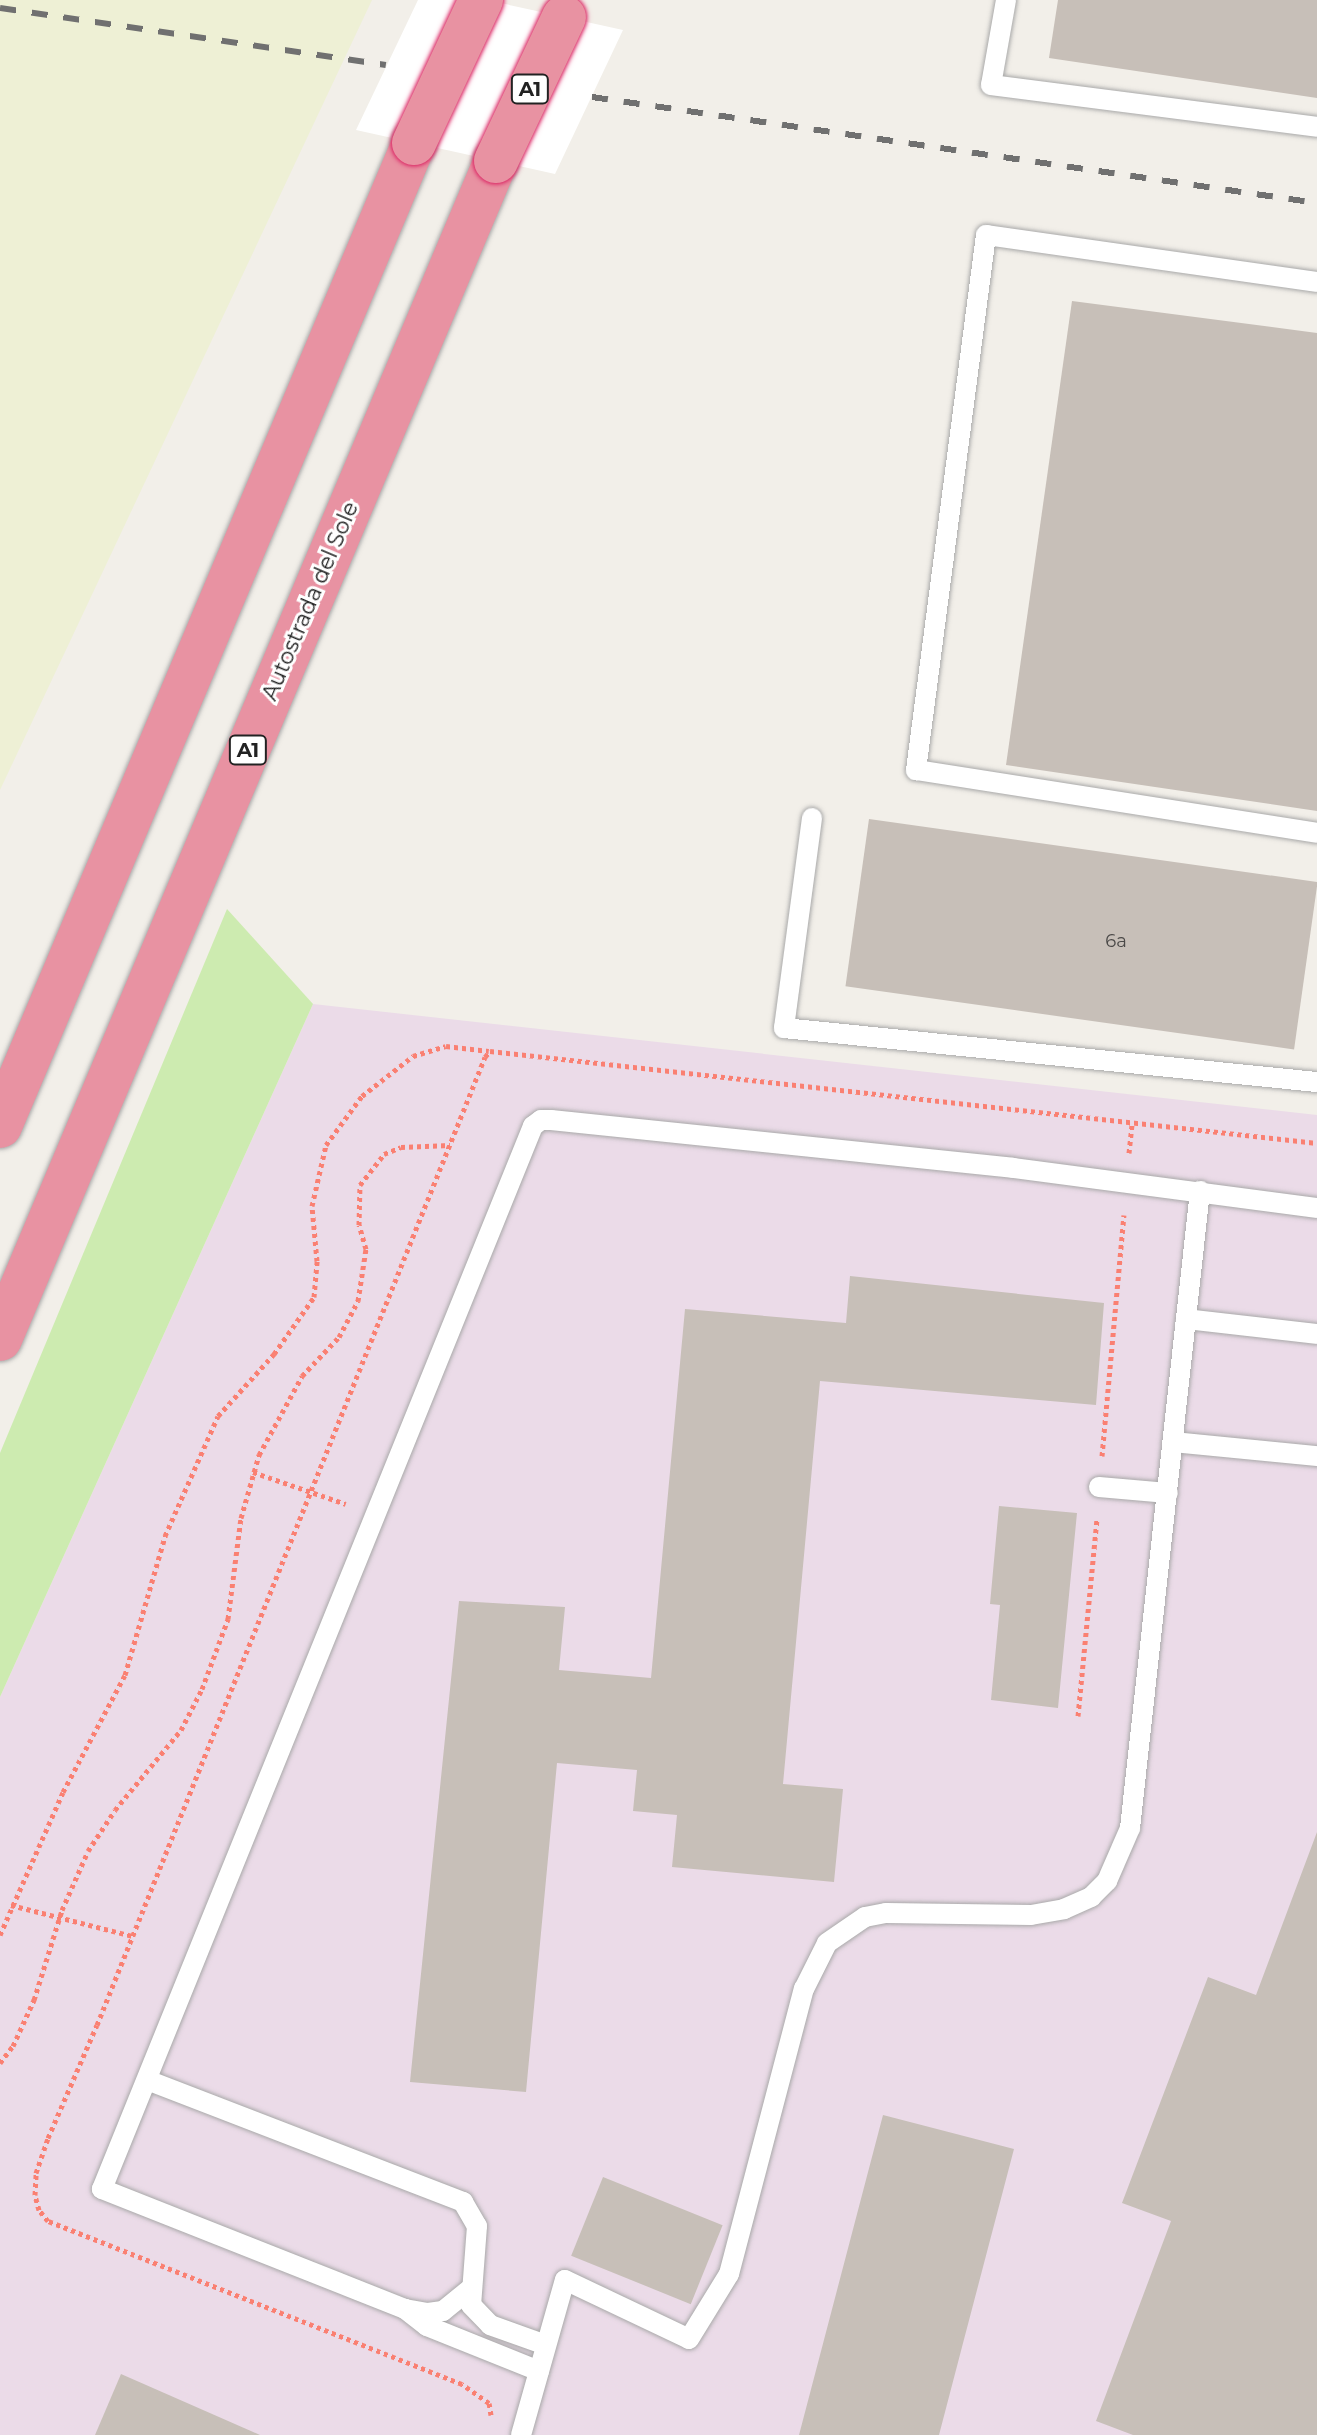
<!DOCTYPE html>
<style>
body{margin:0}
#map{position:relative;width:1317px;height:2435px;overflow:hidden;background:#f2efe9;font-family:Montserrat,sans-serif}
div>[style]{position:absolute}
.industrial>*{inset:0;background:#ebdbe8}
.farmland>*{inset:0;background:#eef0d5}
.grass>*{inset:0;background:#cdebb0}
.pier>*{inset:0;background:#fff}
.building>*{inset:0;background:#c7bfb8;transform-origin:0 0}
.path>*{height:5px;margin-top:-2.5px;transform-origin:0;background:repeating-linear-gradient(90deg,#fa8072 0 4px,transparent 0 8px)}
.roads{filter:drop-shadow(0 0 2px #a9a9a9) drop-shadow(0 0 2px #a9a9a9)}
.lane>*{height:20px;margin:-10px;padding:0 10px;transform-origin:10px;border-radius:10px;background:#fff}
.highway>*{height:44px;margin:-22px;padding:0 22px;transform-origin:22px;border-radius:22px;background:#e892a2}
.rail>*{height:6px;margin-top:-3px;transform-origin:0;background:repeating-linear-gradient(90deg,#707070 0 16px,transparent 0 32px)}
.bridges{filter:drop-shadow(0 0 2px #dc2a67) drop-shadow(0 0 2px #dc2a67)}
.highway-bridge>*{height:44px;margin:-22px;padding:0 22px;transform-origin:22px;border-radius:22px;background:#e892a2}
span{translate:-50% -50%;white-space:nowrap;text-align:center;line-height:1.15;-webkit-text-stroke:6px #fff;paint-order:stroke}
.number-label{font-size:18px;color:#4b4948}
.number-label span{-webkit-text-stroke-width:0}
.shield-label span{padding:2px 6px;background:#fff;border:2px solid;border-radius:6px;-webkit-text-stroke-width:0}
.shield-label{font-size:20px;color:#222;font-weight:700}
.street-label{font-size:22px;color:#222}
</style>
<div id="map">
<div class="industrial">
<div style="clip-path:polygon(313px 1004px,1317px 1115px,1317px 2435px,0 2435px,0 1697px)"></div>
</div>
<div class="farmland">
<div style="clip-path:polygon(0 0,372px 0,0 790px)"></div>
</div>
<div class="grass">
<div style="clip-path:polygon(227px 909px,313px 1004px,0 1697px,0 1453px)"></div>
</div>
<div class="pier">
<div style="clip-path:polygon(418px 0,487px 0,623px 30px,555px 174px,356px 130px)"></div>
</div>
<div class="building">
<div style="clip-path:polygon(1058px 0,1317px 0,1317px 98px,1049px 58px)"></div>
<div style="clip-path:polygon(1072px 301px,1317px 333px,1317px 811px,1006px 765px)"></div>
<div style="left:869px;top:819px;width:453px;height:169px;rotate:8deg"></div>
<div style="clip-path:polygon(850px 1276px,1104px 1303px,1096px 1405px,820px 1381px,783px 1784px,843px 1789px,834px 1882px,672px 1867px,677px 1815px,633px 1811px,637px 1770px,557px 1763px,526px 2092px,410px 2082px,459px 1601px,565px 1607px,559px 1670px,651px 1678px,685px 1309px,846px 1323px)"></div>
<div style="clip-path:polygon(999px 1506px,1077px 1513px,1058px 1708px,991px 1700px,1000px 1605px,990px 1604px)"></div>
<div style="clip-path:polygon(1317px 1832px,1317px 2435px,1133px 2435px,1096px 2421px,1171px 2221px,1122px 2203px,1208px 1977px,1256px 1995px)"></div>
<div style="clip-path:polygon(883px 2115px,1014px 2149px,962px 2347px,939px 2435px,799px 2435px)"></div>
<div style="left:603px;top:2177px;width:129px;height:85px;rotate:22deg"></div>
<div style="clip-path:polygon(121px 2374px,260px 2435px,95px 2435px)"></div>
</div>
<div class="path">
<div style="left:1129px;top:1153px;width:31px;rotate:-84deg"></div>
<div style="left:1102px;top:1456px;width:242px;rotate:-84.8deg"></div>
<div style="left:253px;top:1472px;width:98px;rotate:19deg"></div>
<div style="left:1078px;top:1716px;width:199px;rotate:-84.5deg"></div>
<div style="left:11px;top:1905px;width:126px;rotate:14.3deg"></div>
<div style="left:0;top:1935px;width:156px;rotate:-66.2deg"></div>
<div style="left:63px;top:1792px;width:132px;rotate:-62.1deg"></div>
<div style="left:125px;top:1675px;width:145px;rotate:-73.9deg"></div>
<div style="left:165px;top:1536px;width:131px;rotate:-66.2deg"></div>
<div style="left:218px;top:1416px;width:84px;rotate:-47.9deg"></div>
<div style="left:274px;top:1354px;width:70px;rotate:-54.9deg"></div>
<div style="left:314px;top:1297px;width:36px;rotate:-85deg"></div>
<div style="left:317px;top:1261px;width:55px;rotate:-95.2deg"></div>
<div style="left:312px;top:1206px;width:63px;rotate:-77.1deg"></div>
<div style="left:326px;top:1145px;width:61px;rotate:-53.7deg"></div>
<div style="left:362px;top:1096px;width:65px;rotate:-38.1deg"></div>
<div style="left:413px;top:1056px;width:34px;rotate:-17deg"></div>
<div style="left:446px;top:1046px;width:43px;rotate:6.6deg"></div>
<div style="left:0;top:2063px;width:21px;rotate:-53deg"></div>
<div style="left:13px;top:2046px;width:51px;rotate:-65.5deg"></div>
<div style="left:34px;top:2000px;width:94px;rotate:-72.7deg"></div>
<div style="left:62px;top:1910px;width:64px;rotate:-66.2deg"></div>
<div style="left:88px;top:1851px;width:49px;rotate:-56.6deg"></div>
<div style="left:115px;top:1810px;width:104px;rotate:-50.5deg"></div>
<div style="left:181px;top:1730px;width:46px;rotate:-62.9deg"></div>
<div style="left:202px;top:1689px;width:75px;rotate:-69.6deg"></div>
<div style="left:228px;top:1619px;width:102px;rotate:-82.7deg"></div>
<div style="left:241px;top:1518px;width:66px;rotate:-74.1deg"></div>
<div style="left:259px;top:1455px;width:90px;rotate:-61.4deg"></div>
<div style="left:302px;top:1376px;width:54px;rotate:-46.5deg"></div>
<div style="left:339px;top:1337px;width:41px;rotate:-62.2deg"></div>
<div style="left:358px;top:1301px;width:53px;rotate:-81.3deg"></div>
<div style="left:366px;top:1249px;width:25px;rotate:-106deg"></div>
<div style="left:359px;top:1225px;width:40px;rotate:-88.6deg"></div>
<div style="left:360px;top:1185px;width:39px;rotate:-52deg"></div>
<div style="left:384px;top:1154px;width:18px;rotate:-22deg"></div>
<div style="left:401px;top:1147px;width:49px;rotate:-2.3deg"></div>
<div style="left:491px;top:2415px;width:12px;rotate:-99deg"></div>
<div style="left:489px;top:2403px;width:33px;rotate:-145deg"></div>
<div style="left:462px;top:2384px;width:445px;rotate:-158.5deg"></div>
<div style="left:48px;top:2221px;width:14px;rotate:-129deg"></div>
<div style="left:39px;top:2210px;width:16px;rotate:-105deg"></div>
<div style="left:35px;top:2195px;width:22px;rotate:-87deg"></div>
<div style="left:36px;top:2173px;width:37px;rotate:-71deg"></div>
<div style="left:48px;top:2138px;width:123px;rotate:-66.6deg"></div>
<div style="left:97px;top:2025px;width:1043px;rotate:-68.16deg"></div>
<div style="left:485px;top:1057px;width:8px;rotate:-50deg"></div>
<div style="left:490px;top:1051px;width:832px;rotate:6.35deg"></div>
</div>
<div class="roads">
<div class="lane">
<div style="left:1006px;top:0;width:86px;rotate:100deg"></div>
<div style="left:991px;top:85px;width:329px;rotate:7.3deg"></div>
<div style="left:1317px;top:282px;width:334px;rotate:-171.9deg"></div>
<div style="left:986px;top:235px;width:540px;rotate:97.45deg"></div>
<div style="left:916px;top:770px;width:406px;rotate:8.9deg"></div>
<div style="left:812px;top:818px;width:212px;rotate:97.6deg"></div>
<div style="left:784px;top:1028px;width:536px;rotate:5.79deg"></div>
<div style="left:1186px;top:1319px;width:132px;rotate:6.5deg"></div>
<div style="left:1173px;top:1442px;width:145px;rotate:5.6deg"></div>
<div style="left:1099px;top:1487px;width:69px;rotate:5deg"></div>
<div style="left:147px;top:2080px;width:339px;rotate:21.1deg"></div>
<div style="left:463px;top:2202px;width:28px;rotate:60deg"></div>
<div style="left:477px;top:2226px;width:79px;rotate:94.3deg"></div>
<div style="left:471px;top:2305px;width:28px;rotate:46deg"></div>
<div style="left:490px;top:2325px;width:59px;rotate:19.7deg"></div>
<div style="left:405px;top:2309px;width:23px;rotate:10deg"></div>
<div style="left:428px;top:2313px;width:15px;rotate:-8deg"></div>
<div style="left:443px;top:2311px;width:36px;rotate:-39deg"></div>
<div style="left:539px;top:2371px;width:121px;rotate:-158.1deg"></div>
<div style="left:427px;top:2326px;width:28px;rotate:-142deg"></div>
<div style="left:405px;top:2309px;width:326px;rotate:-158.4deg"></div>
<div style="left:102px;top:2189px;width:1147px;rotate:-67.93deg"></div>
<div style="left:533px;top:1126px;width:10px;rotate:-37deg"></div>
<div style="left:541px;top:1120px;width:10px"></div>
<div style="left:551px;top:1120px;width:464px;rotate:5.9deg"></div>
<div style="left:1013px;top:1168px;width:307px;rotate:7.5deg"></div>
<div style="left:521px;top:2435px;width:161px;rotate:-74.2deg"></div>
<div style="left:565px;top:2280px;width:137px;rotate:25.4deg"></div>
<div style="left:689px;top:2339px;width:76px;rotate:-58.4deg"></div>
<div style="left:729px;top:2274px;width:295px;rotate:-75.3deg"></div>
<div style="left:804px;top:1989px;width:51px;rotate:-63.4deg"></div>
<div style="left:827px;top:1943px;width:46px;rotate:-34.4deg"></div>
<div style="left:865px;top:1917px;width:21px;rotate:-11deg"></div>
<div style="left:886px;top:1913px;width:145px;rotate:0.8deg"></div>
<div style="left:1031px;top:1915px;width:34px;rotate:-10deg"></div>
<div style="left:1064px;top:1909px;width:30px;rotate:-24deg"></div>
<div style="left:1091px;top:1897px;width:23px;rotate:-45deg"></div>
<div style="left:1107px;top:1881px;width:58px;rotate:-66.5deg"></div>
<div style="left:1130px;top:1828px;width:641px;rotate:-83.73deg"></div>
</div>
<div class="highway">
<div style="left:0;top:1126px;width:1067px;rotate:-67.16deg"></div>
<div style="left:0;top:1339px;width:1278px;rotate:-67.17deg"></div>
</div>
</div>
<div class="rail">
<div style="left:0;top:8px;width:390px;rotate:8.4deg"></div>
<div style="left:592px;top:97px;width:733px;rotate:8.32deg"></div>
</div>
<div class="bridges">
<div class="highway-bridge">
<div style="left:414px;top:143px;width:158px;rotate:-64.9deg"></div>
<div style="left:496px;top:161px;width:159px;rotate:-64.7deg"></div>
</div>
</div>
<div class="number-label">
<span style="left:1116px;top:941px">6a</span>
</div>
<div class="shield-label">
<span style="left:530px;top:89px">A1</span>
<span style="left:248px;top:750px">A1</span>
</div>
<div class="street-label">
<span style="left:310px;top:601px;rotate:-67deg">Autostrada del Sole</span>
</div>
</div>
